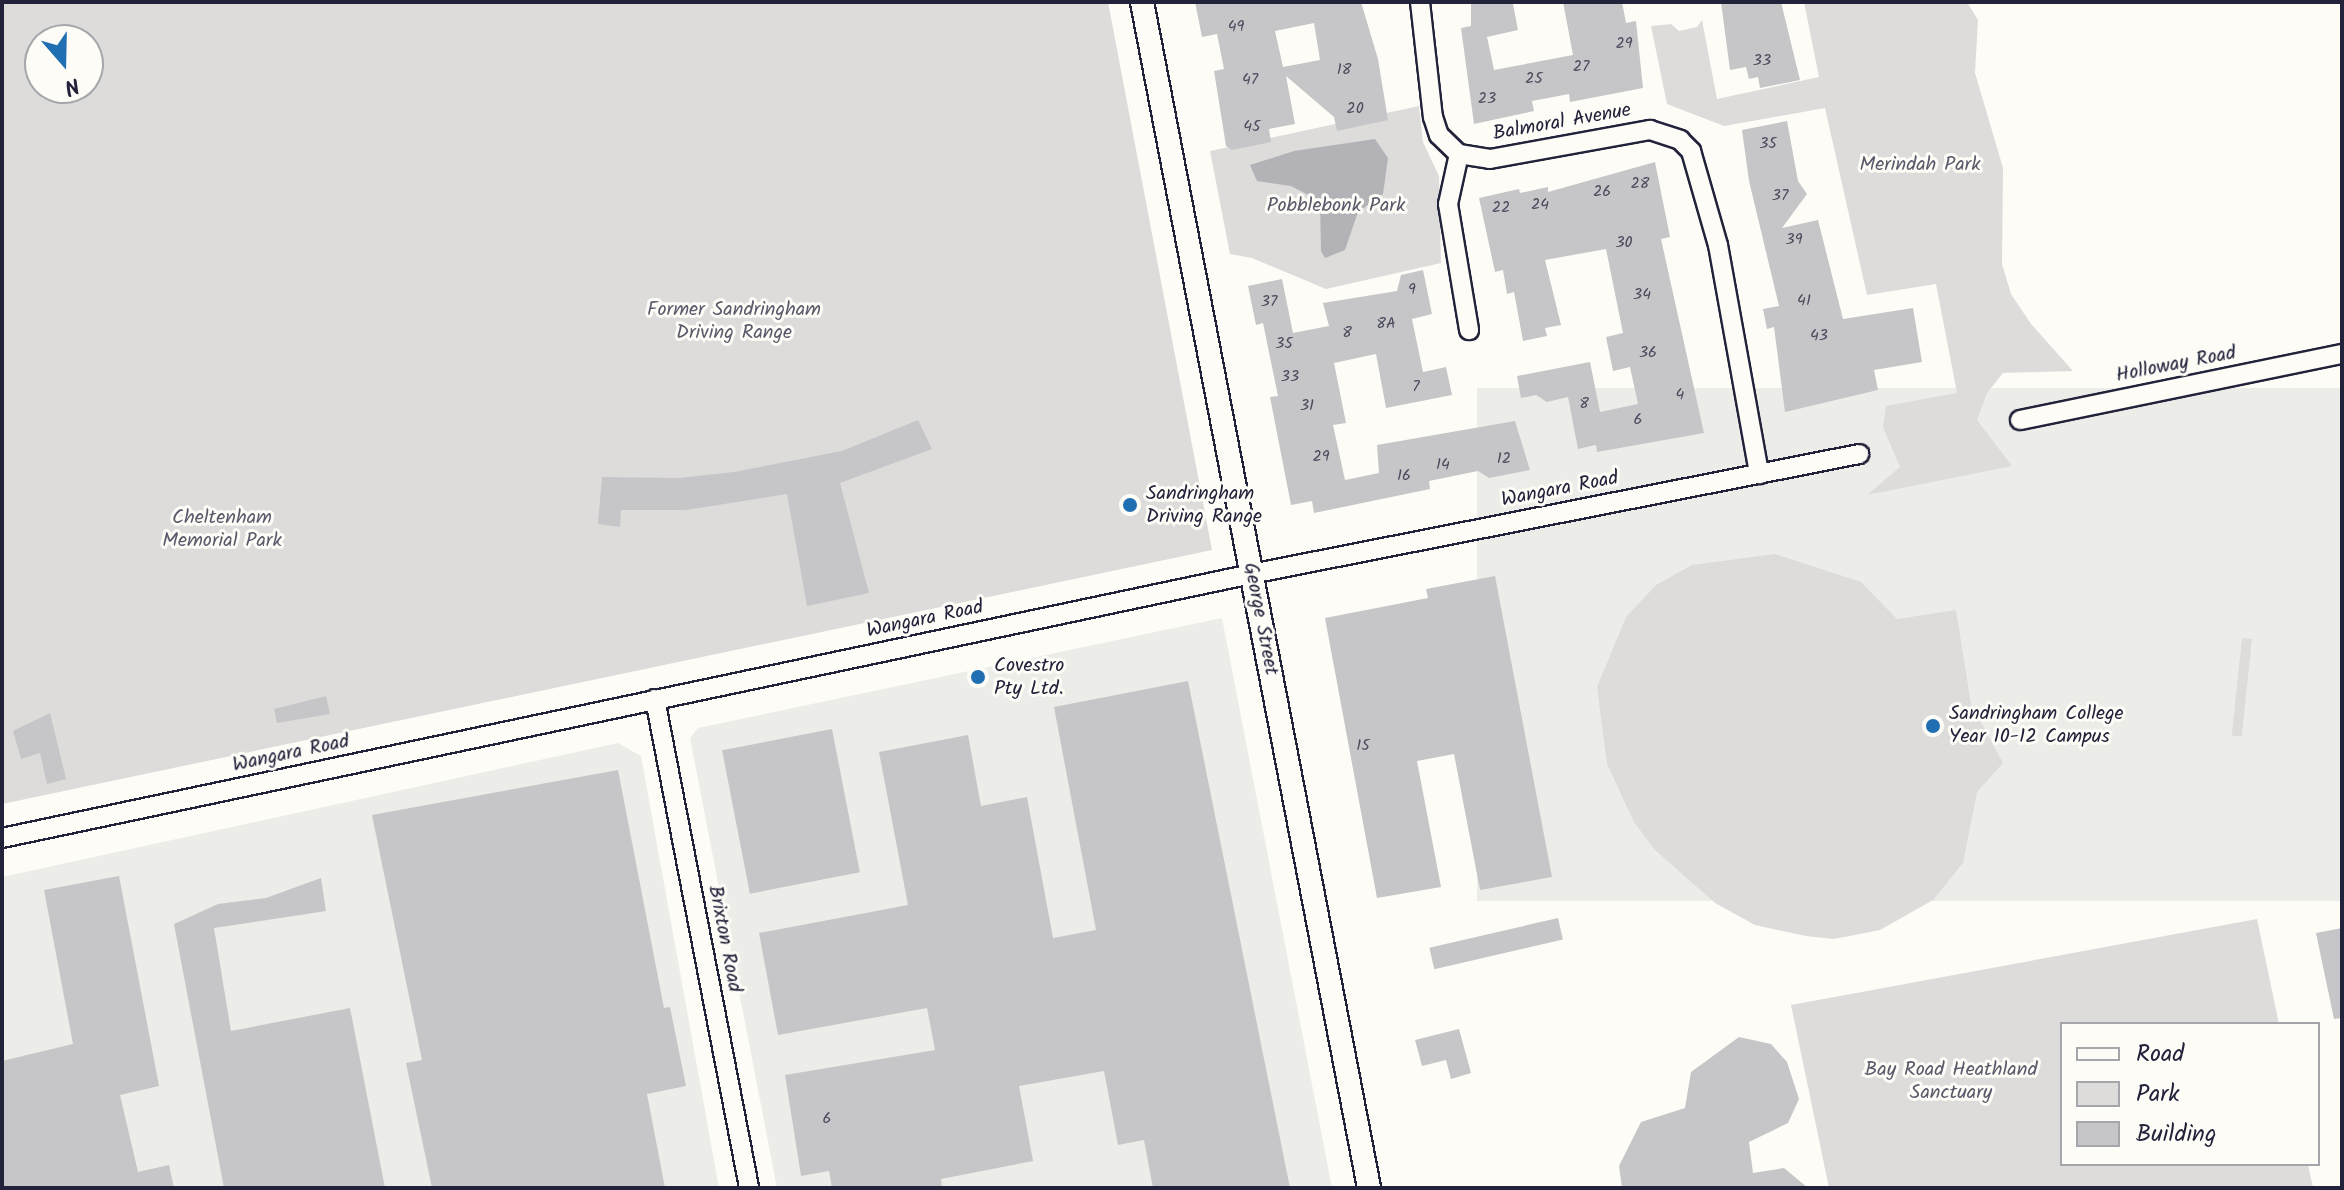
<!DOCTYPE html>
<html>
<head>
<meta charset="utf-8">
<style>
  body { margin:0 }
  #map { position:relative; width:2344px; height:1190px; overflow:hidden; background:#fdfcf7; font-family:Kalam,sans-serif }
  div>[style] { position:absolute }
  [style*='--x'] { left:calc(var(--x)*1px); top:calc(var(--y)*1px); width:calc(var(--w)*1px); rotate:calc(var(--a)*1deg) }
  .built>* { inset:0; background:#ecece9; transform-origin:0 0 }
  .green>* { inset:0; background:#dddcdb; transform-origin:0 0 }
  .water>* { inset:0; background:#b2b2b7 }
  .building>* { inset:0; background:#c6c6c8; transform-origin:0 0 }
  .roads { filter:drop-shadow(2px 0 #22223b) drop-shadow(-2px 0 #22223b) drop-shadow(0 2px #22223b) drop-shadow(0 -2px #22223b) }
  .minor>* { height:18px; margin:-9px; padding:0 9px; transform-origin:9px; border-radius:9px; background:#fdfcf7 }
  .tertiary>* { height:22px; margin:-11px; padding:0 11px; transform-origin:11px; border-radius:11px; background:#fdfcf7 }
  .dots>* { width:22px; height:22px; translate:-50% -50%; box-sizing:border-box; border:4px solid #fdfcf7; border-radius:50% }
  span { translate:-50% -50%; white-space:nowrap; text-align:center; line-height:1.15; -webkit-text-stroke:6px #fdfcf7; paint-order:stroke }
  .number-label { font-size:16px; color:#4b4b5e }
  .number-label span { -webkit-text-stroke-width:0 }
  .street-label { font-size:20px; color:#22223b }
  .park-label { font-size:20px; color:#5a5a6b }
  .poi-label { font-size:20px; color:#22223b }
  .left { translate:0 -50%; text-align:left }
  .frame { position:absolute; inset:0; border:4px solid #22223b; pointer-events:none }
  .legend { position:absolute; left:2060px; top:1022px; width:260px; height:144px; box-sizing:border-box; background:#fdfcf7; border:2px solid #a5a5ac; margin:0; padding:10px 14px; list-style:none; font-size:24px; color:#22223b }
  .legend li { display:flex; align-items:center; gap:16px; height:40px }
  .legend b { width:40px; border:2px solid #a5a5ac }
  .north { position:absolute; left:24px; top:24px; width:80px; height:80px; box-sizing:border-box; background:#fdfcf7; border:2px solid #a5a5ac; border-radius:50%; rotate:160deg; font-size:22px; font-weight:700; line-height:32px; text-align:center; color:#22223b }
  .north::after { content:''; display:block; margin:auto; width:28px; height:36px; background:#1f6fb2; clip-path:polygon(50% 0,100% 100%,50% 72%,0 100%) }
</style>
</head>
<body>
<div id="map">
  <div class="built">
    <div style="left:2342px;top:388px;width:513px;height:865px;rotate:90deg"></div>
    <div style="clip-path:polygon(1222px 618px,1332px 1188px,777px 1188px,690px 738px,698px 728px)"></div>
    <div style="clip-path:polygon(618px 743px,641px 756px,719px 1188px,2px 1188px,2px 877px)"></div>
  </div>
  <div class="green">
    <div style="clip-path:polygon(evenodd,2px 2px,1108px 2px,1212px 550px,2px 804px,2px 2px,40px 40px,88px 40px,88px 88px,40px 88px,40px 40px)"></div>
    <div style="clip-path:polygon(1804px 2px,1967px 2px,1978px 20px,1975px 73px,2003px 168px,2002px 264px,2011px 294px,2031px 324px,2073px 371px,2003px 373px,1987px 393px,1977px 420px,2012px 466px,1867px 495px,1900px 467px,1883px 427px,1886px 406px,1957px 393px,1936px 284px,1867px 295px,1825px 108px,1724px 126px,1667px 104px,1651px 26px,1671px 24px,1679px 31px,1697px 27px,1702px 20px,1717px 99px,1819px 77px)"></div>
    <div style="clip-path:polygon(1419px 106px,1423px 142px,1439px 176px,1441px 263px,1326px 289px,1252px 258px,1230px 254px,1210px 151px)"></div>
    <div style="clip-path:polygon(1775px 554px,1861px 582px,1897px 619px,1956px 610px,1971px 704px,2003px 763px,1977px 792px,1963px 863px,1933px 900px,1880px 930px,1834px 939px,1806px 936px,1755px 925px,1715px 903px,1655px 850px,1634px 822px,1607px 764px,1597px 687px,1626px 617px,1656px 585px,1692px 565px)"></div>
    <div style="left:2242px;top:638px;width:10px;height:98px;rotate:6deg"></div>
    <div style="clip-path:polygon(2257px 919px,2279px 1024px,2062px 1024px,2062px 1164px,2308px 1164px,2313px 1188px,1829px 1188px,1791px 1005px)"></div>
  </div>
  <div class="water">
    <div style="clip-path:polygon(1375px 139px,1388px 158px,1383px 194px,1358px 212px,1345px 250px,1325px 258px,1321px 251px,1320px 201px,1291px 186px,1257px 181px,1250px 165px,1294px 151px)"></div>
  </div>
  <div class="building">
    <div style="clip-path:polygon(evenodd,1195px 2px,1361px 2px,1378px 59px,1388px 120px,1337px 131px,1334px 117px,1286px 76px,1295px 124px,1269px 129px,1271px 142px,1232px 150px,1226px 146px,1214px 71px,1224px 69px,1217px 34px,1202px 37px,1195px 2px,1314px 23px,1320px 60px,1283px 67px,1275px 31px,1314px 23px)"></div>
    <div style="clip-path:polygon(1471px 2px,1513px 4px,1518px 30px,1487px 37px,1494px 70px,1573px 55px,1563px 2px,1622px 2px,1626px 23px,1636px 21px,1643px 88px,1570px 102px,1569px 94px,1532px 101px,1534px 111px,1474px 124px,1461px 28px,1471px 26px)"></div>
    <div style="clip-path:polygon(1721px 2px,1781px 2px,1800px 80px,1760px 88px,1758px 77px,1749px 79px,1746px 67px,1730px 70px)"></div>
    <div style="clip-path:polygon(1787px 121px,1798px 181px,1807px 194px,1782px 228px,1818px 220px,1843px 319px,1913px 308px,1922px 362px,1874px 370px,1878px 390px,1785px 412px,1774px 327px,1767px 329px,1763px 309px,1779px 306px,1749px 181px,1742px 130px)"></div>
    <div style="clip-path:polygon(1655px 162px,1670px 237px,1661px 239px,1704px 433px,1597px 452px,1596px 445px,1578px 449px,1568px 397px,1547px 402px,1536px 395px,1521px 398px,1517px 376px,1590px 362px,1600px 412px,1638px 404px,1630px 367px,1613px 371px,1606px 337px,1623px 333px,1606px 249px,1545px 260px,1561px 325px,1545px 328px,1547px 336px,1523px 341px,1514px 292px,1507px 294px,1503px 270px,1495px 272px,1479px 198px,1519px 189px,1520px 193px,1548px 187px,1548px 192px)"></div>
    <div style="clip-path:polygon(1423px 270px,1432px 314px,1412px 319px,1423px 372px,1446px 367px,1452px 395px,1386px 408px,1376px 354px,1334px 363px,1346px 423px,1333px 425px,1345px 480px,1379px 473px,1377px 445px,1515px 421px,1530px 470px,1489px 478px,1478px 471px,1429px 481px,1430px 489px,1314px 513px,1312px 501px,1291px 505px,1270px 397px,1278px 396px,1263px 323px,1256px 325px,1248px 286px,1282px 279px,1293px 333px,1329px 326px,1323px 303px,1397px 291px,1401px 275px)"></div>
    <div style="clip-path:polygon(918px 420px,932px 449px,840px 483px,869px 593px,807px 606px,787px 494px,686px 510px,621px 510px,620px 527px,598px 524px,602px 477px,678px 478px,734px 472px,842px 451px)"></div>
    <div style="clip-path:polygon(1495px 576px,1552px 877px,1480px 890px,1454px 754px,1417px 761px,1441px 887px,1377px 898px,1325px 618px,1428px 598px,1426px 589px)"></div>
    <div style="clip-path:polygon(1188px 681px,1290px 1188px,1153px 1188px,1144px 1140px,1118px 1145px,1104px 1071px,1019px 1086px,1033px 1161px,941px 1179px,942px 1188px,832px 1188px,829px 1171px,801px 1176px,785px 1075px,935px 1050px,927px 1008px,778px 1035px,759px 933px,908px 905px,879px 752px,968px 735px,981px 806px,1027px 797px,1053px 938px,1096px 930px,1054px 707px)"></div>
    <div style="clip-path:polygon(326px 696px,330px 714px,277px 723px,274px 709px)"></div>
    <div style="clip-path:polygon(50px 713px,66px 779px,47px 784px,40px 753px,21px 759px,13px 731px)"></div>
    <div style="left:832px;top:729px;width:146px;height:112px;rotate:79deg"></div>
    <div style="clip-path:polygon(618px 770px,664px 1008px,670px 1007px,686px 1086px,647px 1094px,665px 1188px,432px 1188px,406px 1063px,422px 1060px,372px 815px)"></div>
    <div style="clip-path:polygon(119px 876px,159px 1086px,120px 1095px,138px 1172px,169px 1165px,174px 1188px,2px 1188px,2px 1061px,73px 1044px,44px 890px)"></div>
    <div style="clip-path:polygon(321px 878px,326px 911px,214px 928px,231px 1031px,350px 1008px,385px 1188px,224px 1188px,174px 924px,218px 904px,266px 898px)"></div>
    <div style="left:1558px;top:918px;width:22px;height:132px;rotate:77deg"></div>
    <div style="clip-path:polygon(2342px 928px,2342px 1018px,2334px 1019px,2316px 933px)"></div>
    <div style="clip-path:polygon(1459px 1029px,1471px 1073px,1451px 1079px,1446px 1060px,1422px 1066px,1415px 1040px)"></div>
    <div style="clip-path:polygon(1739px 1037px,1771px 1044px,1787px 1062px,1799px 1099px,1788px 1123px,1749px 1142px,1753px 1173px,1784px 1168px,1808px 1188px,1622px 1188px,1619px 1166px,1641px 1122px,1685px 1108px,1691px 1072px)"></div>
  </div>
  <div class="roads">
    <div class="minor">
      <div style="--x:1420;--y:2;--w:116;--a:83.6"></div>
      <div style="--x:1433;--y:117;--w:19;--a:72"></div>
      <div style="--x:1439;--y:135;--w:28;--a:44"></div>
      <div style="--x:1459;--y:154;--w:31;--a:9"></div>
      <div style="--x:1490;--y:159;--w:163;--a:-10.3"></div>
      <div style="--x:1650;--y:130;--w:32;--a:18"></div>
      <div style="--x:1680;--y:140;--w:16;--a:45"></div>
      <div style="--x:1691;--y:151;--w:98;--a:74"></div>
      <div style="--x:1718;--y:245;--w:233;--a:79.8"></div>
      <div style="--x:1459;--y:154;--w:51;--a:102.4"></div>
      <div style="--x:1448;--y:204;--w:128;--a:80.5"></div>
      <div style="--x:2020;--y:420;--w:329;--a:-11.6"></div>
      <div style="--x:655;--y:699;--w:498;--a:79.1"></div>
      <div style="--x:2;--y:838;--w:1277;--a:-11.93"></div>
      <div style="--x:1251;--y:574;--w:620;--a:-11.16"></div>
    </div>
    <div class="tertiary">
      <div style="--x:1142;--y:2;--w:1208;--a:79.16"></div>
    </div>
  </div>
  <div class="dots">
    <div style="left:1130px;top:505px;background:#1f6fb2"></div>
    <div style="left:978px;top:677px;background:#1f6fb2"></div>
    <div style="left:1933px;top:726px;background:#1f6fb2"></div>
  </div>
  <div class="number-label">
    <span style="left:1236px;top:27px">49</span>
    <span style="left:1624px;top:44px">29</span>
    <span style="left:1762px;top:61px">33</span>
    <span style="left:1581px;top:67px">27</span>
    <span style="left:1344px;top:70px">18</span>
    <span style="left:1534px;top:79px">25</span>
    <span style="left:1250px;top:80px">47</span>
    <span style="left:1487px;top:99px">23</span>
    <span style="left:1355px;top:109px">20</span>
    <span style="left:1252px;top:127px">45</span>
    <span style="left:1768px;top:144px">35</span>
    <span style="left:1640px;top:184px">28</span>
    <span style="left:1602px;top:192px">26</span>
    <span style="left:1780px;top:196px">37</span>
    <span style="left:1540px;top:205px">24</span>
    <span style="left:1501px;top:208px">22</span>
    <span style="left:1794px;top:240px">39</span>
    <span style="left:1624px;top:243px">30</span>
    <span style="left:1412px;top:290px">9</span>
    <span style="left:1642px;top:295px">34</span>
    <span style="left:1804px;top:301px">41</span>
    <span style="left:1269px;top:302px">37</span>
    <span style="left:1386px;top:324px">8A</span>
    <span style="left:1347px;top:333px">8</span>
    <span style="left:1819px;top:336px">43</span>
    <span style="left:1284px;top:344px">35</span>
    <span style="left:1648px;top:353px">36</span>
    <span style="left:1290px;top:377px">33</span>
    <span style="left:1416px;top:387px">7</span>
    <span style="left:1680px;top:395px">4</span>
    <span style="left:1584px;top:404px">8</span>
    <span style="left:1307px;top:406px">31</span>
    <span style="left:1638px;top:420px">6</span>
    <span style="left:1321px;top:457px">29</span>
    <span style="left:1504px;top:459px">12</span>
    <span style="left:1443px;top:465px">14</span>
    <span style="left:1404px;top:476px">16</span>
    <span style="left:1363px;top:746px">15</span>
    <span style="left:827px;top:1119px">6</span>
  </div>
  <div class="street-label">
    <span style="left:1562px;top:123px;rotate:-10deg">Balmoral Avenue</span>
    <span style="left:2176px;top:365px;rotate:-11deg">Holloway Road</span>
    <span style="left:1560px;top:490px;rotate:-11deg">Wangara Road</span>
    <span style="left:1260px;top:619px;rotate:79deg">George Street</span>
    <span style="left:925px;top:620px;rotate:-12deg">Wangara Road</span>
    <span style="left:291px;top:754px;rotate:-12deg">Wangara Road</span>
    <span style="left:724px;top:939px;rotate:79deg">Brixton Road</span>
  </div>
  <div class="park-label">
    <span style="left:1920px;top:165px">Merindah Park</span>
    <span style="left:1336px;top:206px">Pobblebonk Park</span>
    <span style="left:734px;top:322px">Former Sandringham<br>Driving Range</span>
    <span style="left:222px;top:530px">Cheltenham<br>Memorial Park</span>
    <span style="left:1951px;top:1082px">Bay Road Heathland<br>Sanctuary</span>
  </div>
  <div class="poi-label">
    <span class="left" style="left:1146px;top:506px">Sandringham<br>Driving Range</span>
    <span class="left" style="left:994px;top:678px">Covestro<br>Pty Ltd.</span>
    <span class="left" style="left:1949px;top:726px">Sandringham College<br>Year 10-12 Campus</span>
  </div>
  <div class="frame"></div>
  <ul class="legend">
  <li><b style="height:10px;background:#fdfcf7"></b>Road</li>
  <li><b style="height:22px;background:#dddcdb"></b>Park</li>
  <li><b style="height:22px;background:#c6c6c8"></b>Building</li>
  </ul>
  <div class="north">N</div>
</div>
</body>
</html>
